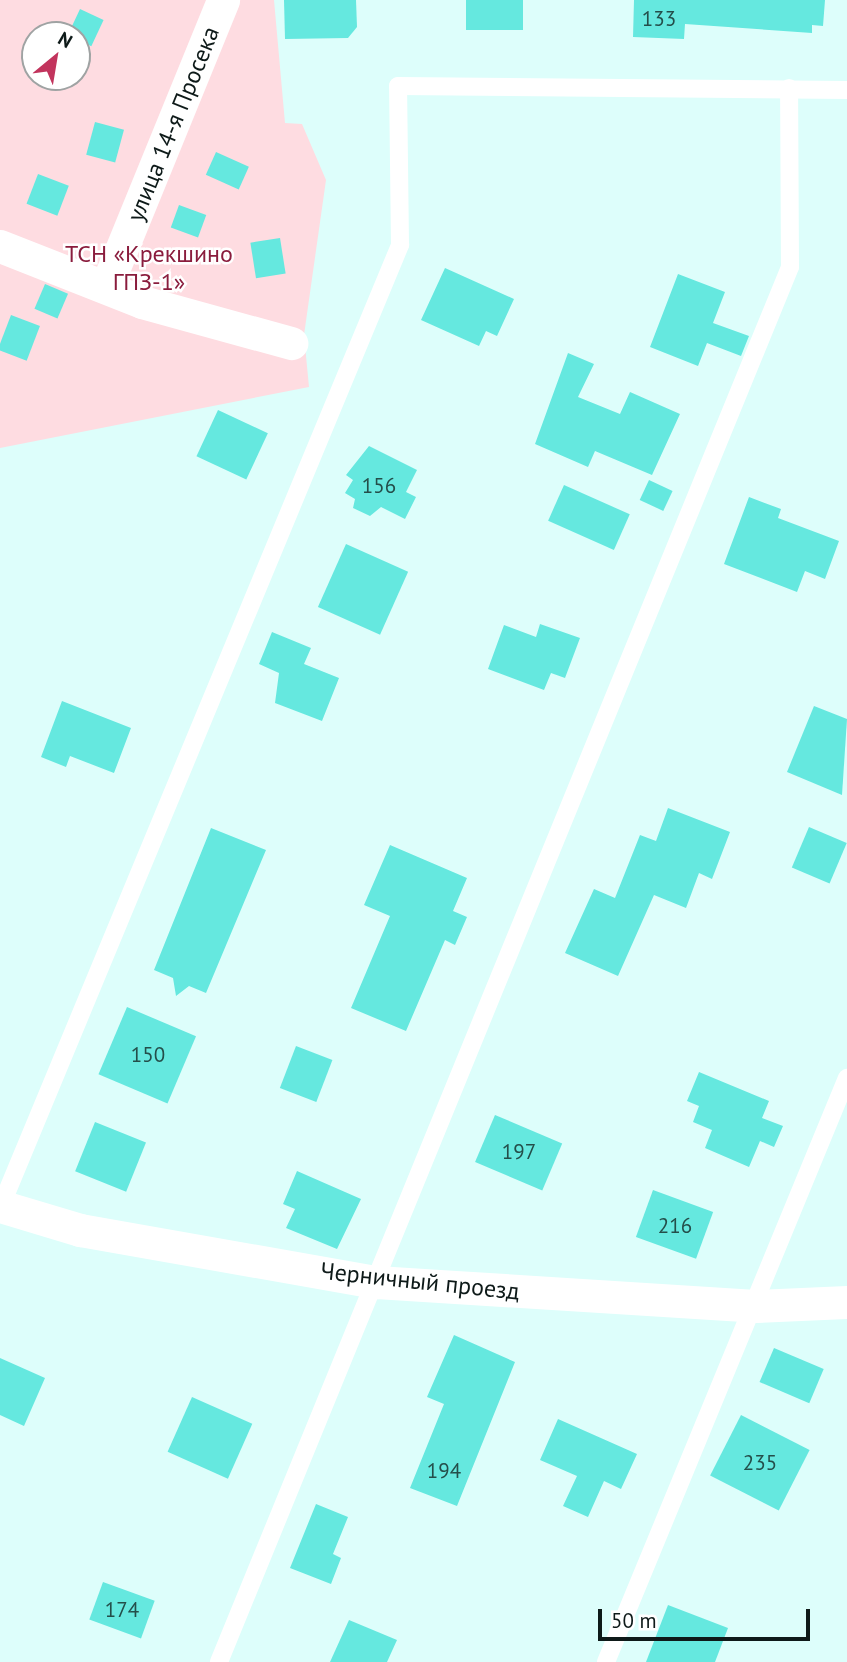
<!DOCTYPE html>
<html>
<head>
<meta charset="utf-8">
<style>
  body { margin:0 }
  #map { position:relative; width:847px; height:1662px; overflow:hidden; background:#ddfefb; font-family:"PT Sans",sans-serif }
  div>[style] { position:absolute }
  [style*='--x'] { left:calc(var(--x)*1px); top:calc(var(--y)*1px); width:calc(var(--w)*1px); rotate:calc(var(--a)*1deg) }
  .green>* { inset:0; background:#fedce1 }
  .building>* { inset:0; background:#65e8df; transform-origin:0 0 }
  .lane>* { height:18px; margin:-9px; padding:0 9px; transform-origin:9px; border-radius:9px; background:#fff }
  .street>* { height:33px; margin:-16.5px; padding:0 16.5px; transform-origin:16.5px; border-radius:16.5px; background:#fff }
  span { translate:-50% -50%; white-space:nowrap; text-align:center; line-height:1.15; -webkit-text-stroke:5px #fff; paint-order:stroke }
  .number-label { font-size:21px; color:#244e4a }
  .number-label span { -webkit-text-stroke-width:0 }
  .street-label { font-size:24px; color:#0e1a19 }
  .park-label { font-size:24px; color:#8a1c3d }
  .north { position:absolute; left:21px; top:21px; width:70px; height:70px; box-sizing:border-box; background:#fff; border:2px solid #9fa3a3; border-radius:50%; rotate:30deg; font-size:19px; font-weight:700; line-height:28px; text-align:center; color:#0e1a19 }
  .north::after { content:''; display:block; margin:auto; width:24px; height:32px; background:#c2345d; clip-path:polygon(50% 0,100% 100%,50% 72%,0 100%) }
  .scale { position:absolute; left:598px; top:1609px; width:212px; height:32px; box-sizing:border-box; border:4px solid #0e1a19; border-top:0; padding-left:9px; font-size:21px; line-height:24px; white-space:nowrap; color:#0e1a19; -webkit-text-stroke:5px #fff; paint-order:stroke }
</style>
</head>
<body>
<div id="map">
  <div class="green">
    <div style="clip-path:polygon(evenodd,0 0,274px 0,285px 123px,302px 124px,326px 180px,304px 335px,309px 387px,0 448px,0 0,35px 35px,77px 35px,77px 77px,35px 77px,35px 35px)"></div>
  </div>
  <div class="building">
    <div style="clip-path:polygon(284px 0,356px 0,357px 27px,348px 38px,285px 39px)"></div>
    <div style="left:466px;top:0;width:57px;height:30px"></div>
    <div style="clip-path:polygon(634px 0,825px 0,823px 26px,812px 25px,812px 33px,685px 24px,684px 39px,633px 37px)"></div>
    <div style="left:80px;top:9px;width:26px;height:29px;rotate:25deg"></div>
    <div style="left:95px;top:122px;width:30px;height:34px;rotate:15deg"></div>
    <div style="left:216px;top:152px;width:36px;height:25px;rotate:24deg"></div>
    <div style="left:38px;top:174px;width:33px;height:32px;rotate:21deg"></div>
    <div style="left:179px;top:205px;width:29px;height:24px;rotate:20deg"></div>
    <div style="left:280px;top:238px;width:36px;height:30px;rotate:81deg"></div>
    <div style="clip-path:polygon(445px 268px,514px 299px,497px 336px,486px 331px,479px 346px,421px 320px)"></div>
    <div style="clip-path:polygon(678px 274px,725px 292px,713px 323px,749px 336px,741px 356px,707px 343px,698px 366px,650px 347px)"></div>
    <div style="left:45px;top:284px;width:25px;height:27px;rotate:23deg"></div>
    <div style="left:11px;top:315px;width:31px;height:37px;rotate:21deg"></div>
    <div style="clip-path:polygon(568px 353px,594px 364px,578px 397px,620px 414px,630px 392px,680px 414px,652px 475px,595px 451px,588px 467px,535px 444px)"></div>
    <div style="left:218px;top:410px;width:55px;height:51px;rotate:25deg"></div>
    <div style="clip-path:polygon(369px 446px,417px 470px,406px 492px,416px 497px,405px 519px,381px 507px,370px 516px,353px 508px,355px 499px,345px 493px,353px 480px,346px 475px)"></div>
    <div style="left:649px;top:480px;width:26px;height:22px;rotate:25deg"></div>
    <div style="left:564px;top:485px;width:72px;height:39px;rotate:24deg"></div>
    <div style="clip-path:polygon(749px 497px,781px 509px,778px 518px,839px 541px,825px 579px,805px 571px,797px 592px,724px 564px)"></div>
    <div style="left:346px;top:544px;width:68px;height:69px;rotate:24deg"></div>
    <div style="clip-path:polygon(540px 624px,580px 638px,565px 678px,551px 673px,544px 690px,488px 669px,504px 625px,536px 637px)"></div>
    <div style="clip-path:polygon(272px 632px,311px 648px,304px 664px,339px 678px,322px 721px,275px 703px,279px 673px,259px 664px)"></div>
    <div style="clip-path:polygon(62px 701px,131px 728px,114px 773px,70px 756px,66px 767px,41px 757px)"></div>
    <div style="clip-path:polygon(814px 706px,847px 719px,842px 795px,787px 772px)"></div>
    <div style="clip-path:polygon(668px 808px,730px 832px,712px 879px,699px 873px,686px 908px,654px 895px,618px 976px,565px 953px,594px 889px,615px 898px,640px 835px,656px 841px)"></div>
    <div style="left:809px;top:827px;width:41px;height:44px;rotate:23deg"></div>
    <div style="clip-path:polygon(211px 828px,266px 850px,206px 993px,189px 986px,176px 996px,173px 978px,154px 970px)"></div>
    <div style="clip-path:polygon(390px 845px,467px 878px,453px 911px,467px 917px,455px 945px,445px 940px,406px 1031px,351px 1008px,390px 916px,364px 905px)"></div>
    <div style="left:127px;top:1007px;width:75px;height:73px;rotate:23deg"></div>
    <div style="left:296px;top:1046px;width:39px;height:45px;rotate:21deg"></div>
    <div style="clip-path:polygon(699px 1072px,769px 1101px,762px 1118px,783px 1126px,774px 1147px,760px 1141px,749px 1167px,705px 1148px,712px 1130px,693px 1122px,699px 1106px,687px 1101px)"></div>
    <div style="left:495px;top:1115px;width:73px;height:51px;rotate:23deg"></div>
    <div style="left:95px;top:1122px;width:55px;height:53px;rotate:22deg"></div>
    <div style="clip-path:polygon(297px 1171px,361px 1199px,337px 1249px,286px 1228px,295px 1209px,283px 1204px)"></div>
    <div style="left:653px;top:1190px;width:64px;height:50px;rotate:20deg"></div>
    <div style="clip-path:polygon(454px 1335px,515px 1362px,457px 1506px,410px 1488px,444px 1404px,427px 1397px)"></div>
    <div style="left:774px;top:1348px;width:54px;height:37px;rotate:23deg"></div>
    <div style="clip-path:polygon(0 1358px,45px 1378px,24px 1426px,0 1415px)"></div>
    <div style="left:192px;top:1397px;width:66px;height:60px;rotate:24deg"></div>
    <div style="left:741px;top:1415px;width:77px;height:68px;rotate:27deg"></div>
    <div style="clip-path:polygon(558px 1419px,637px 1454px,621px 1489px,604px 1481px,588px 1517px,563px 1506px,577px 1476px,540px 1460px)"></div>
    <div style="clip-path:polygon(316px 1504px,348px 1517px,333px 1554px,341px 1558px,331px 1584px,290px 1568px)"></div>
    <div style="left:103px;top:1582px;width:55px;height:40px;rotate:20deg"></div>
    <div style="clip-path:polygon(668px 1605px,728px 1628px,715px 1662px,646px 1662px)"></div>
    <div style="clip-path:polygon(349px 1620px,397px 1640px,387px 1662px,330px 1662px)"></div>
  </div>
  <div class="lane">
    <div style="--x:1;--y:1206;--w:1041;--a:-67.45"></div>
    <div style="--x:400;--y:245;--w:159;--a:-90.7"></div>
    <div style="--x:398;--y:86;--w:449;--a:0.5"></div>
    <div style="--x:219;--y:1662;--w:1507;--a:-67.74"></div>
    <div style="--x:790;--y:267;--w:179;--a:-90.3"></div>
    <div style="--x:606;--y:1662;--w:632;--a:-67.58"></div>
  </div>
  <div class="street">
    <div style="--x:0;--y:246;--w:153;--a:21.5"></div>
    <div style="--x:142;--y:302;--w:155;--a:15.4"></div>
    <div style="--x:106;--y:287;--w:310;--a:-67.8"></div>
    <div style="--x:0;--y:1206;--w:84;--a:16.7"></div>
    <div style="--x:80;--y:1230;--w:301;--a:10"></div>
    <div style="--x:376;--y:1282;--w:380;--a:3.6"></div>
    <div style="--x:755;--y:1306;--w:92;--a:-2.5"></div>
  </div>
  <div class="number-label">
    <span style="left:659px;top:19px">133</span>
    <span style="left:379px;top:486px">156</span>
    <span style="left:148px;top:1055px">150</span>
    <span style="left:519px;top:1152px">197</span>
    <span style="left:675px;top:1226px">216</span>
    <span style="left:760px;top:1463px">235</span>
    <span style="left:444px;top:1471px">194</span>
    <span style="left:122px;top:1610px">174</span>
  </div>
  <div class="street-label">
    <span style="left:173px;top:124px;rotate:-68deg">улица 14-я Просека</span>
    <span style="left:420px;top:1281px;rotate:6deg">Черничный проезд</span>
  </div>
  <div class="park-label">
    <span style="left:149px;top:268px">ТСН «Крекшино<br>ГПЗ-1»</span>
  </div>
  <div class="north">N</div>
  <div class="scale">50 m</div>
</div>
</body>
</html>
